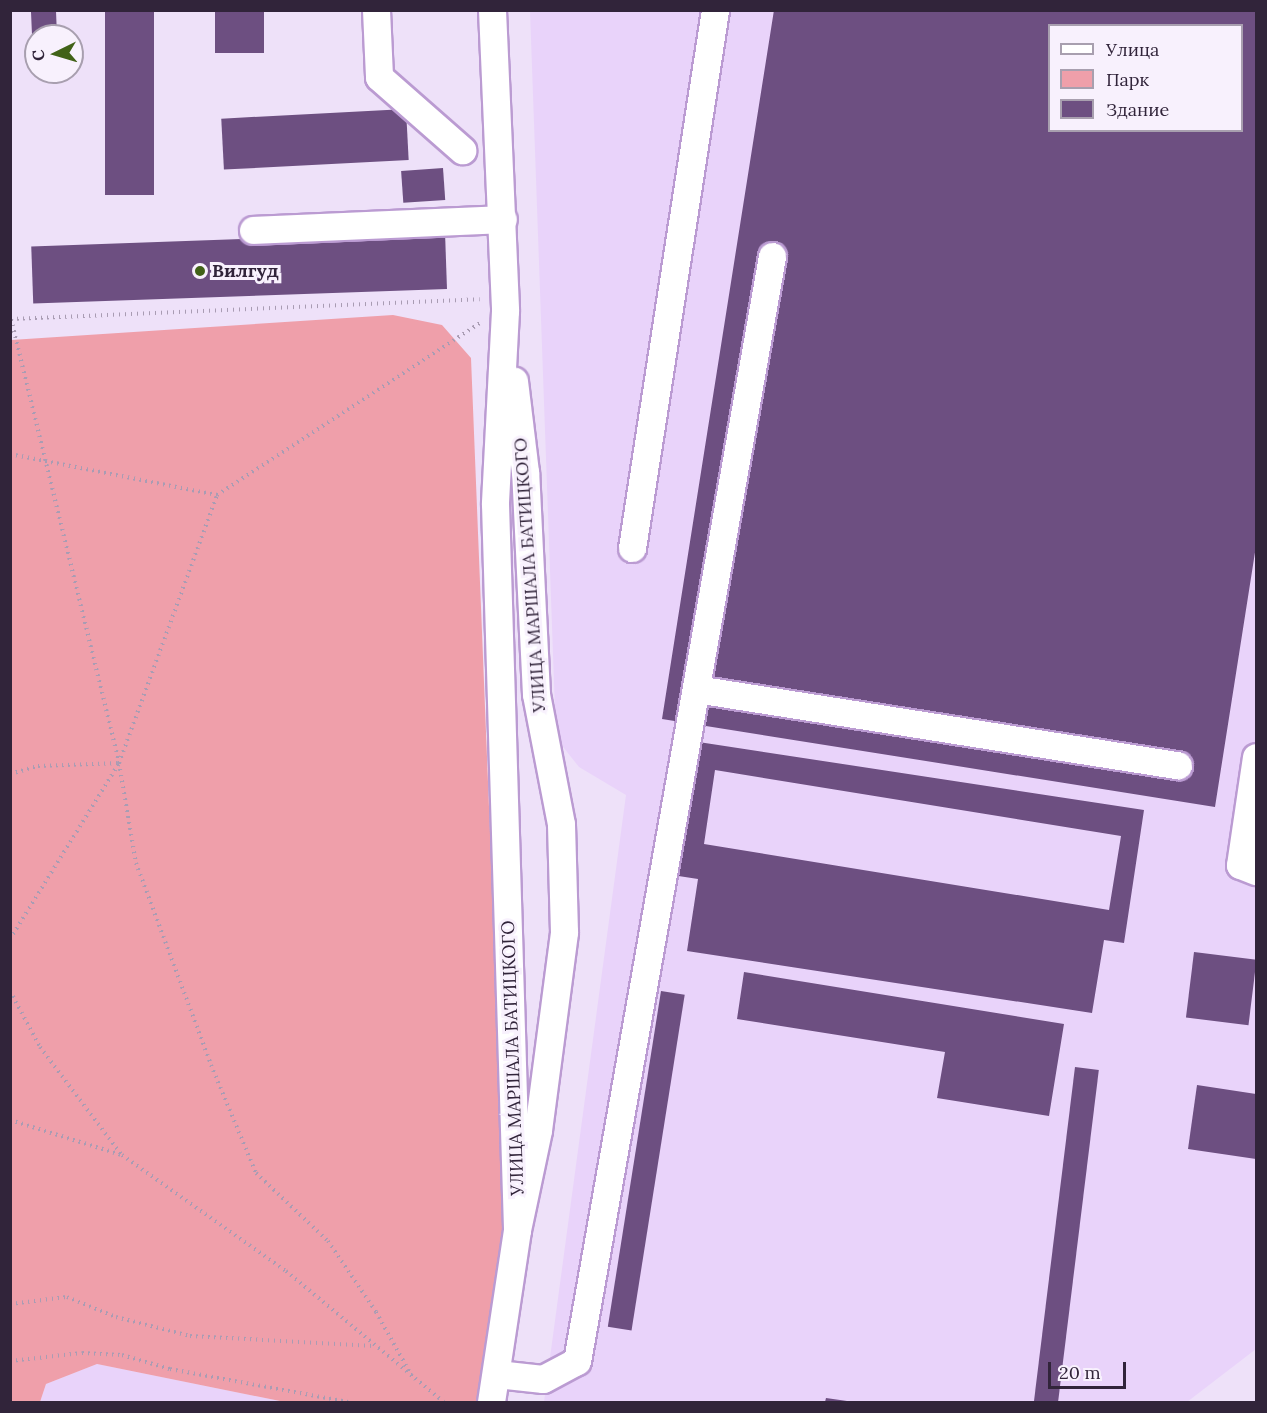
<!DOCTYPE html>
<html>
<head>
<meta charset="utf-8">
<style>
  body { margin:0 }
  #map { position:relative; width:1267px; height:1413px; overflow:hidden; background:#eee1f9; font-family:Lora,serif }
  div>[style] { position:absolute }
  [style*='--x'] { left:calc(var(--x)*1px); top:calc(var(--y)*1px); width:calc(var(--w)*1px); rotate:calc(var(--a)*1deg) }
  .built>* { inset:0; background:#e9d3fa }
  .green>* { inset:0; background:#ef9faa }
  .building>* { inset:0; background:#6d4f81; transform-origin:0 0 }
  .path>* { height:4px; margin-top:-2px; transform-origin:0; background:repeating-linear-gradient(90deg,#a99cb3 0 1.5px,transparent 0 6px) }
  .roads { filter:drop-shadow(2px 0 #bb9bd2) drop-shadow(-2px 0 #bb9bd2) drop-shadow(0 2px #bb9bd2) drop-shadow(0 -2px #bb9bd2) }
  .minor>* { height:27px; margin:-13.5px; padding:0 13.5px; transform-origin:13.5px; border-radius:13.5px; background:#fff }
  .dots>* { width:16px; height:16px; translate:-50% -50%; box-sizing:border-box; border:3px solid #f8f1fd; border-radius:50% }
  span { translate:-50% -50%; white-space:nowrap; text-align:center; line-height:1.15; -webkit-text-stroke:6px #f8f1fd; paint-order:stroke }
  .poi-label { font-size:18px; color:#31243a; font-weight:700 }
  .left { translate:0 -50%; text-align:left }
  .street-label { font-size:18px; color:#31243a }
  .frame { position:absolute; inset:0; border:12px solid #31243a; pointer-events:none }
  .legend { position:absolute; left:1048px; top:24px; width:195px; height:108px; box-sizing:border-box; background:#f8f1fd; border:2px solid #a89faf; margin:0; padding:8px 10px; list-style:none; font-size:18px; color:#31243a }
  .legend li { display:flex; align-items:center; gap:12px; height:30px }
  .legend b { width:30px; border:2px solid #a89faf }
  .north { position:absolute; left:24px; top:24px; width:60px; height:60px; box-sizing:border-box; background:#f8f1fd; border:2px solid #a89faf; border-radius:50%; rotate:265deg; font-size:16px; font-weight:700; line-height:24px; text-align:center; color:#31243a }
  .north::after { content:''; display:block; margin:auto; width:21px; height:27px; background:#416218; clip-path:polygon(50% 0,100% 100%,50% 72%,0 100%) }
  .scale { position:absolute; left:1048px; top:1362px; width:78px; height:27px; box-sizing:border-box; border:3px solid #31243a; border-top:0; padding-left:8px; font-size:18px; line-height:21px; white-space:nowrap; color:#31243a; -webkit-text-stroke:4px #f8f1fd; paint-order:stroke }
</style>
</head>
<body>
<div id="map">
  <div class="built">
    <div style="clip-path:polygon(evenodd,530px 11px,1256px 11px,1256px 1349px,1187px 1402px,544px 1402px,626px 795px,579px 767px,556px 738px,530px 11px,1050px 26px,1242px 26px,1242px 130px,1050px 130px,1050px 26px)"></div>
    <div style="clip-path:polygon(97px 1364px,285px 1402px,40px 1402px,46px 1384px)"></div>
  </div>
  <div class="green">
    <div style="clip-path:polygon(393px 315px,442px 325px,471px 358px,505px 1206px,484px 1402px,285px 1402px,97px 1364px,46px 1384px,40px 1402px,11px 1402px,11px 340px)"></div>
  </div>
  <div class="building">
    <div style="left:105px;top:10px;width:49px;height:185px"></div>
    <div style="left:215px;top:10px;width:49px;height:43px"></div>
    <div style="clip-path:polygon(evenodd,774px 10px,1256px 10px,1256px 546px,1215px 807px,662px 719px,774px 10px,1050px 26px,1242px 26px,1242px 130px,1050px 130px,1050px 26px)"></div>
    <div style="clip-path:polygon(56px 11px,57px 36px,36px 36px,33px 58px,31px 12px)"></div>
    <div style="left:406px;top:109px;width:51px;height:185px;rotate:87deg"></div>
    <div style="left:443px;top:168px;width:32px;height:42px;rotate:86deg"></div>
    <div style="left:445px;top:232px;width:57px;height:414px;rotate:88deg"></div>
    <div style="clip-path:polygon(evenodd,692px 741px,1144px 810px,1124px 943px,1104px 940px,1092px 1013px,687px 951px,698px 879px,672px 875px,692px 741px,715px 770px,1121px 836px,1109px 910px,704px 844px,715px 770px)"></div>
    <div style="left:1194px;top:952px;width:63px;height:66px;rotate:7deg"></div>
    <div style="clip-path:polygon(744px 972px,1064px 1024px,1049px 1116px,937px 1098px,945px 1052px,737px 1019px)"></div>
    <div style="left:661px;top:991px;width:24px;height:340px;rotate:9deg"></div>
    <div style="left:1075px;top:1067px;width:24px;height:339px;rotate:7deg"></div>
    <div style="clip-path:polygon(1197px 1085px,1256px 1094px,1256px 1159px,1188px 1149px)"></div>
    <div style="clip-path:polygon(826px 1398px,847px 1401px,847px 1402px,825px 1402px)"></div>
  </div>
  <div class="path">
    <div style="--x:11;--y:319;--w:457;--a:76.3"></div>
    <div style="--x:119;--y:763;--w:101;--a:80.4"></div>
    <div style="--x:136;--y:863;--w:215;--a:69.6"></div>
    <div style="--x:211;--y:1065;--w:117;--a:67.4"></div>
    <div style="--x:256;--y:1173;--w:99;--a:43.4"></div>
    <div style="--x:328;--y:1241;--w:86;--a:55.9"></div>
    <div style="--x:376;--y:1312;--w:78;--a:60.8"></div>
    <div style="--x:11;--y:319;--w:469;--a:-2.4"></div>
    <div style="--x:10;--y:454;--w:211;--a:11.2"></div>
    <div style="--x:10;--y:774;--w:29;--a:-16"></div>
    <div style="--x:38;--y:766;--w:81;--a:-2.1"></div>
    <div style="--x:10;--y:939;--w:207;--a:-58.2"></div>
    <div style="--x:119;--y:763;--w:285;--a:-69.9"></div>
    <div style="--x:217;--y:495;--w:314;--a:-33.2"></div>
    <div style="--x:10;--y:991;--w:64;--a:61.8"></div>
    <div style="--x:40;--y:1047;--w:134;--a:52.9"></div>
    <div style="--x:10;--y:1120;--w:117;--a:17.4"></div>
    <div style="--x:122;--y:1155;--w:201;--a:35.3"></div>
    <div style="--x:286;--y:1271;--w:205;--a:39.7"></div>
    <div style="--x:10;--y:1304;--w:57;--a:-7"></div>
    <div style="--x:67;--y:1297;--w:53;--a:22.2"></div>
    <div style="--x:116;--y:1317;--w:76;--a:14.4"></div>
    <div style="--x:190;--y:1336;--w:184;--a:3.1"></div>
    <div style="--x:10;--y:1361;--w:72;--a:-6.3"></div>
    <div style="--x:82;--y:1353;--w:40;--a:2.9"></div>
    <div style="--x:122;--y:1355;--w:50;--a:16.3"></div>
    <div style="--x:170;--y:1369;--w:181;--a:10.5"></div>
  </div>
  <div class="roads">
    <div class="minor">
      <div style="--x:376;--y:10;--w:67;--a:87.4"></div>
      <div style="--x:379;--y:77;--w:111;--a:41.3"></div>
      <div style="--x:492;--y:10;--w:301;--a:87.5"></div>
      <div style="--x:505;--y:311;--w:193;--a:93"></div>
      <div style="--x:495;--y:504;--w:726;--a:88.26"></div>
      <div style="--x:253;--y:230;--w:250;--a:-2.5"></div>
      <div style="--x:632;--y:548;--w:544;--a:-81.23"></div>
      <div style="--x:696;--y:689;--w:488;--a:9"></div>
      <div style="--x:1256;--y:757;--w:109;--a:98.4"></div>
      <div style="--x:1240;--y:865;--w:17;--a:21"></div>
      <div style="--x:497;--y:1374;--w:46;--a:6.2"></div>
      <div style="--x:543;--y:1379;--w:38;--a:-28"></div>
      <div style="--x:577;--y:1361;--w:1122;--a:-79.99"></div>
      <div style="--x:491;--y:1402;--w:174;--a:-81.4"></div>
      <div style="--x:517;--y:1230;--w:102;--a:-78.1"></div>
      <div style="--x:538;--y:1130;--w:200;--a:-82.5"></div>
      <div style="--x:564;--y:932;--w:108;--a:-91.6"></div>
      <div style="--x:561;--y:824;--w:132;--a:-100.9"></div>
      <div style="--x:536;--y:694;--w:222;--a:-92.8"></div>
      <div style="--x:525;--y:472;--w:92;--a:-96.9"></div>
    </div>
  </div>
  <div class="dots">
    <div style="left:200px;top:271px;background:#416218"></div>
  </div>
  <div class="poi-label">
    <span class="left" style="left:212px;top:271px">Вилгуд</span>
  </div>
  <div class="street-label">
    <span style="left:530px;top:575px;rotate:-94deg">УЛИЦА МАРШАЛА БАТИЦКОГО</span>
    <span style="left:513px;top:1058px;rotate:-92deg">УЛИЦА МАРШАЛА БАТИЦКОГО</span>
  </div>
  <div class="frame"></div>
  <ul class="legend">
  <li><b style="height:8px;background:#fff"></b>Улица</li>
  <li><b style="height:16px;background:#ef9faa"></b>Парк</li>
  <li><b style="height:16px;background:#6d4f81"></b>Здание</li>
  </ul>
  <div class="north">С</div>
  <div class="scale">20 m</div>
</div>
</body>
</html>
